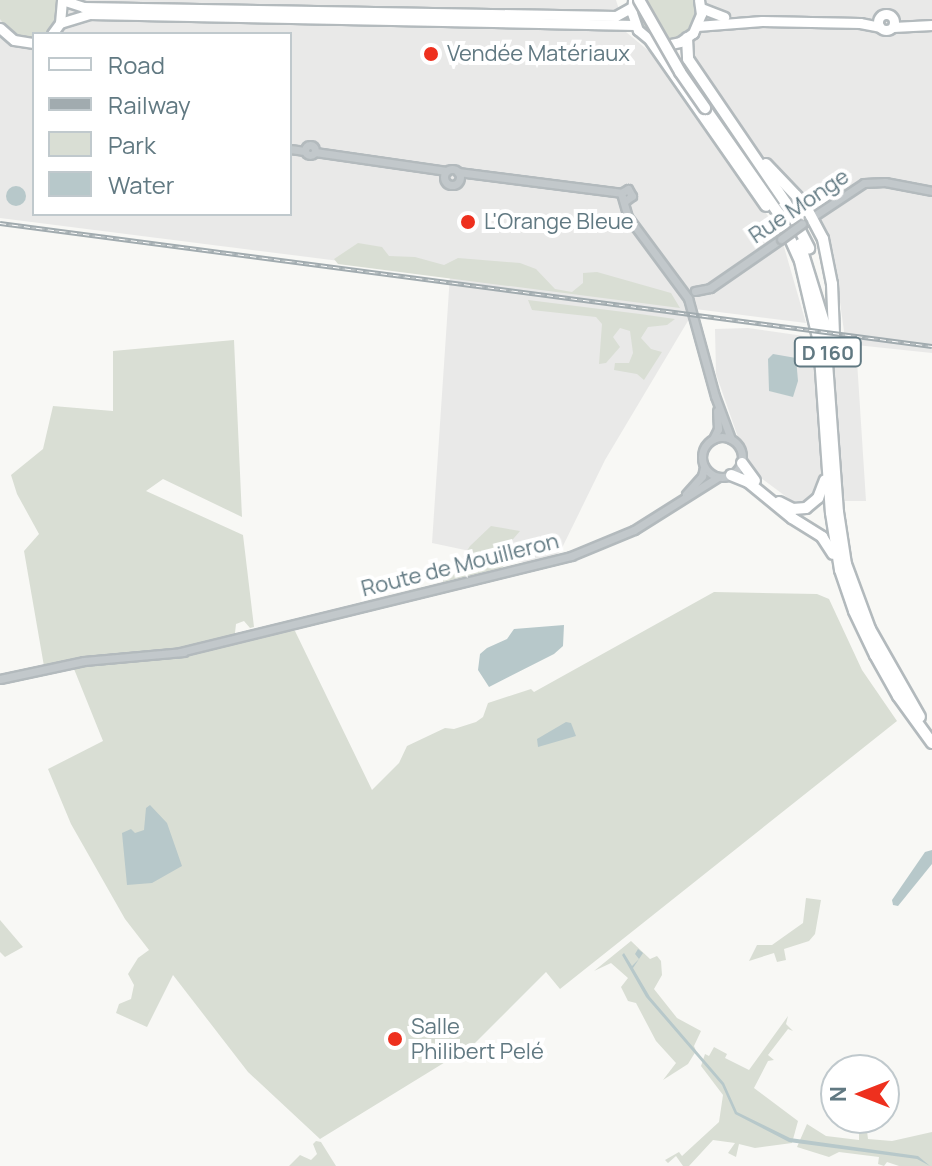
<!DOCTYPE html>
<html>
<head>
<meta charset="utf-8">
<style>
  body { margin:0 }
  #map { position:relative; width:932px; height:1166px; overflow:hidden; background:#f8f8f5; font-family:Manrope,sans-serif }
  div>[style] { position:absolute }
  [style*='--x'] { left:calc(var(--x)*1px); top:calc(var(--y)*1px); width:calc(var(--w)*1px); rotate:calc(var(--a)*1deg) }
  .built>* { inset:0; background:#e9e9e8 }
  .green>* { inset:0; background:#d9ded4 }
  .water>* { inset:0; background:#b7c8ca }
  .round { border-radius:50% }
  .roads { filter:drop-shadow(2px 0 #b3babd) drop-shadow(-2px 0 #b3babd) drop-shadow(0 2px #b3babd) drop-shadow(0 -2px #b3babd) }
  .minor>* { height:7px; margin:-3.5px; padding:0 3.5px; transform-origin:3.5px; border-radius:3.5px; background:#c2c8cb }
  .minor>.ring { margin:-3.5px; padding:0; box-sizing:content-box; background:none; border:7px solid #c2c8cb; border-radius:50% }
  .major>* { height:9px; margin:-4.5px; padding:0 4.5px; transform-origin:4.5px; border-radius:4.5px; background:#fff }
  .major>.ring { margin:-4.5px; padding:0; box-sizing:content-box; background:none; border:9px solid #fff; border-radius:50% }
  .highway>* { height:10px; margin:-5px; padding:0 5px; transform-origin:5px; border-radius:5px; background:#fff }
  .rail>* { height:5px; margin-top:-2.5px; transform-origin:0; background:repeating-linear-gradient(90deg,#fff 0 6px,#a1abaf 0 12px); box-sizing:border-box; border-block:2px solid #a1abaf }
  .bridges { filter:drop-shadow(2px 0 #b3b9bc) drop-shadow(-2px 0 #b3b9bc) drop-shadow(0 2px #b3b9bc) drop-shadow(0 -2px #b3b9bc) }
  .minor-bridge>* { height:7px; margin:-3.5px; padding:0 3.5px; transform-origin:3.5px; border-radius:3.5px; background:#c2c8cb }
  .highway-bridge>* { height:10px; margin:-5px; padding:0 5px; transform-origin:5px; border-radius:5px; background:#fff }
  .dots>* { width:22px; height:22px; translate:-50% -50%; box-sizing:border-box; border:4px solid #fff; border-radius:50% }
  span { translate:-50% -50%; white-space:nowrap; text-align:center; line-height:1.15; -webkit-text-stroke:8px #fff; paint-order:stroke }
  .shield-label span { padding:2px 6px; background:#fff; border:2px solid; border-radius:6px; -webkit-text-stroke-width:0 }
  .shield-label { font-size:20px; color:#617982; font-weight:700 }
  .poi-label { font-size:22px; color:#617982 }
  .left { translate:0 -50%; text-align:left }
  .street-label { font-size:22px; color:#617982 }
  .legend { position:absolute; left:32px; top:32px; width:260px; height:184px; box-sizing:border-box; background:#fff; border:2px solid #c0c9cd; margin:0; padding:10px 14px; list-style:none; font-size:24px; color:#617982 }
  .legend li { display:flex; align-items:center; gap:16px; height:40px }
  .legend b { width:40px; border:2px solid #c0c9cd }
  .north { position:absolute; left:820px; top:1054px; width:80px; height:80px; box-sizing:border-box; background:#fff; border:2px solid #c0c9cd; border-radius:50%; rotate:270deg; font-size:22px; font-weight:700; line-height:32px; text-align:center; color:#617982 }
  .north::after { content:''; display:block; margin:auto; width:28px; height:36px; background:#ee301e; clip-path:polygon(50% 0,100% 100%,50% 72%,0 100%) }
</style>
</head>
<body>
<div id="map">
  <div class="built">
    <div style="clip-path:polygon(evenodd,0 0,616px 0,626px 32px,656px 57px,780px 233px,806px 323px,695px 309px,605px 460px,561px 550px,545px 567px,432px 543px,450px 275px,0 218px,0 0,34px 34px,290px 34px,290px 214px,34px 214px,34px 34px)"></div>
    <div style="clip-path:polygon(704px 0,932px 0,932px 353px,856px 345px,866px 501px,792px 501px,749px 469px,716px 374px,715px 329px,748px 328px,811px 337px,846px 346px,833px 251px,821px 222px,811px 206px,756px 148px,693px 60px,689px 51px,701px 31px)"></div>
  </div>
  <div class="green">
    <div style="clip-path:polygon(0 0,58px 0,58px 17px,47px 33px,34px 34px,34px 39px,20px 38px,11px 34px,0 19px)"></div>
    <div style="clip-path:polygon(639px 0,694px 0,695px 18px,685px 33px,669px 40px,659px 39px,650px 35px,639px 20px)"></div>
    <div style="clip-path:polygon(358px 243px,382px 247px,389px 256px,415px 257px,444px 265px,458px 258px,520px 263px,536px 269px,555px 289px,572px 292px,583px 283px,583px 273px,597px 272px,671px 293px,680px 308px,338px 264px,334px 259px)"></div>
    <div style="clip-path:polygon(528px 300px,640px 314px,675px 319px,667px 325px,648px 327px,641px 338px,651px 349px,662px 352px,644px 380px,637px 374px,614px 370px,615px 363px,629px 363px,633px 353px,630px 331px,620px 328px,613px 337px,620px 347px,606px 363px,599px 364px,602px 324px,596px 317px,532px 310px)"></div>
    <div style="clip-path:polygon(234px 340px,242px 517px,163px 479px,146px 491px,243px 535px,254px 627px,250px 628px,244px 621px,236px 624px,235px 633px,295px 631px,372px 790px,399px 763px,407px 746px,445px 728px,454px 729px,476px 722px,483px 717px,488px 703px,531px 689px,534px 692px,714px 592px,817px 594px,829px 599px,862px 670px,897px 721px,560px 989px,546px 972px,473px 1045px,320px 1139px,248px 1072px,173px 975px,147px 1027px,116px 1013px,119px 1004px,131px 999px,134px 985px,128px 974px,138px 958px,149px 950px,125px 919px,71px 824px,48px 769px,103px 741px,74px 669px,45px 672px,24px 551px,39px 534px,17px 494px,11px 475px,43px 449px,53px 406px,113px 411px,113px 351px)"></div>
    <div style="clip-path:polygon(491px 526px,520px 531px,508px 545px,514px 558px,501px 568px,443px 582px,443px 578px,463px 570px,463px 557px,470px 546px)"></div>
    <div style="clip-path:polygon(806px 898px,821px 900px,815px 934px,809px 941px,784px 949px,786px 960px,777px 962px,774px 953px,749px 961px,757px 945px,772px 945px,803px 923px)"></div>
    <div style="clip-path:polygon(0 920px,23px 947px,5px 957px,0 952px)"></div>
    <div style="clip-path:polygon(631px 941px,650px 959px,657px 956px,661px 961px,662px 975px,654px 989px,677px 1018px,701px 1031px,694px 1046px,696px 1051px,688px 1064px,663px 1080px,676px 1063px,656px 1041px,636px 1003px,628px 1001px,621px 987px,628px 978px,611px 963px,594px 971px)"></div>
    <div style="clip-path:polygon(788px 1016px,786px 1024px,793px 1031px,788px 1029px,768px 1055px,774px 1060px,768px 1061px,754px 1088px,798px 1121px,792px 1143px,755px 1148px,739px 1144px,736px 1157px,728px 1153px,735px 1143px,713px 1140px,689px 1166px,683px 1166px,676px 1156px,668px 1163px,665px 1160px,679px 1152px,682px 1156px,719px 1122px,723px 1095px,701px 1066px,705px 1054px,709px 1056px,714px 1047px,727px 1054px,725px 1058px,749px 1070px)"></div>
    <div style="clip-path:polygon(866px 1123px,868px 1139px,892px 1141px,932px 1132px,932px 1166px,899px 1166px,887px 1162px,884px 1166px,878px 1164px,879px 1157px,839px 1152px,829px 1157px,797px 1147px,807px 1124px,826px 1136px,859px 1140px,859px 1129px)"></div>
    <div style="clip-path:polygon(316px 1141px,321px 1142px,336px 1166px,289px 1166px,300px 1155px,311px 1160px,317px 1154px,313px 1144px)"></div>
  </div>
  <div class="water">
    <div class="round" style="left:6px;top:186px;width:20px;height:20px"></div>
    <div style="clip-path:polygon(773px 354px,796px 358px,798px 381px,793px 397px,769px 391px,768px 359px)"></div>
    <div style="clip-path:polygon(564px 625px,563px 646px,554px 654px,489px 687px,478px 670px,480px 654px,487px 648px,507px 639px,514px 629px)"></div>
    <div style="clip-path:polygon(566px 722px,571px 723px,576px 736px,538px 747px,537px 739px)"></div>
    <div style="clip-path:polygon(150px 805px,167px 823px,182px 866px,152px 883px,127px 885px,122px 833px,131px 829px,135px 833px,144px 830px,146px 808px)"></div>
    <div style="clip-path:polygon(932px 850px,932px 864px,898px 906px,893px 905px,892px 900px,925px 852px)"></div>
    <div style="clip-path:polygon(638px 949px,643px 953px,633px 968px,650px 997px,724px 1083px,737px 1112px,790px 1138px,918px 1156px,930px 1166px,917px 1159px,789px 1142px,735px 1114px,722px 1085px,646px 997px,622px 955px,624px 953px,632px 966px,639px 959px,635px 954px)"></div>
  </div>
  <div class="roads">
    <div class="minor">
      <div class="ring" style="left:305px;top:145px;width:3px;height:3px"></div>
      <div style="--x:290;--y:149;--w:15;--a:8"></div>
      <div style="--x:315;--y:152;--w:133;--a:8.2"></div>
      <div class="ring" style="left:444px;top:169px;width:9px;height:9px"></div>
      <div style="--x:458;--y:172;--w:164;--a:7.3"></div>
      <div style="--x:621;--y:193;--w:8;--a:-30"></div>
      <div style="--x:628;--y:189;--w:8;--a:60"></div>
      <div style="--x:632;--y:196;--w:9;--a:144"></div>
      <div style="--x:621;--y:193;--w:25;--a:74"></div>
      <div style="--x:628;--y:217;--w:101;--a:53.5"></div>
      <div style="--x:688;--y:298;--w:102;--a:74.6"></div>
      <div style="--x:715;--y:396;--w:46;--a:69.6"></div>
      <div style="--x:802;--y:224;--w:74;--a:-33.5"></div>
      <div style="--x:864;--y:183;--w:21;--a:-3"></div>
      <div style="--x:885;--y:182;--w:48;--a:10.8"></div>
      <div style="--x:695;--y:291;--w:15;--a:-11"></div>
      <div style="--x:710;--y:288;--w:86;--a:-34.6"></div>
      <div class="ring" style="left:702px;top:437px;width:33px;height:33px"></div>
      <div style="--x:713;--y:439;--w:11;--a:-63"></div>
      <div style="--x:718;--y:429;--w:18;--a:-93"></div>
      <div style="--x:686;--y:494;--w:24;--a:-48"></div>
      <div style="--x:702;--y:476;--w:9;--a:-77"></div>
      <div style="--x:180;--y:652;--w:403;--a:-13.8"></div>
      <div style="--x:571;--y:556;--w:68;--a:-22.4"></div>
      <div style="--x:634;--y:530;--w:99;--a:-32.2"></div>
      <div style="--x:0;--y:679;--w:86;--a:-12.1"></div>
      <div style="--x:84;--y:661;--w:100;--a:-5.1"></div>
    </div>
    <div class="major">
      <div style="--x:62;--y:0;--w:22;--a:18"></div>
      <div style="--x:83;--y:7;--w:533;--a:0.97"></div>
      <div style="--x:616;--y:16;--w:18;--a:-29"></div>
      <div style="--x:633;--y:0;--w:13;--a:94"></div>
      <div style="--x:632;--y:13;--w:18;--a:71"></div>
      <div style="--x:638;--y:30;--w:17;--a:40"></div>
      <div style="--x:651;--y:41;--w:16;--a:15"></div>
      <div style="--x:666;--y:45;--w:14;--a:-12"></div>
      <div style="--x:680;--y:42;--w:16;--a:-35"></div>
      <div style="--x:693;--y:33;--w:21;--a:-67"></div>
      <div style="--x:701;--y:14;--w:14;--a:-98"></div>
      <div style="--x:701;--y:8;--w:25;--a:21"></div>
      <div class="ring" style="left:878px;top:14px;width:7px;height:7px"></div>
      <div style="--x:60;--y:23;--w:30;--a:-17"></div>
      <div style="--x:89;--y:14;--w:546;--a:1.15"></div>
      <div style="--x:697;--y:26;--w:65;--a:-4.4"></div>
      <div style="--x:762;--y:21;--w:98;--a:1.2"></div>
      <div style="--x:860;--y:23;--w:20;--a:11"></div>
      <div style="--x:893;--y:27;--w:39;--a:-3"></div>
      <div style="--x:0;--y:28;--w:18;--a:41"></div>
      <div style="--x:14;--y:40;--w:20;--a:9"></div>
      <div style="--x:52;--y:34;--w:14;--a:-54"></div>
      <div style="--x:60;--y:23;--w:23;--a:-85"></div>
    </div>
    <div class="highway">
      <div style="--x:687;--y:38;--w:21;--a:87"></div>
      <div style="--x:688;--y:59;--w:174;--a:55.8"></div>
      <div style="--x:786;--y:203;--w:51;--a:62.9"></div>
      <div style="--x:651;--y:41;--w:201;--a:55.1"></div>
      <div style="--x:705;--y:108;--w:129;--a:55.1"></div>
      <div style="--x:779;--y:214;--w:51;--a:65.9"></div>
      <div style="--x:800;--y:261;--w:83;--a:76.8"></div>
      <div style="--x:819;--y:342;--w:171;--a:86"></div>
      <div style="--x:831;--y:513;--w:58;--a:81"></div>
      <div style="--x:840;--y:570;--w:43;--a:71.1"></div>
      <div style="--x:854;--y:611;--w:49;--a:64.5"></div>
      <div style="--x:875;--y:655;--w:47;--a:60.7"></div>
      <div style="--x:898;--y:696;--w:58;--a:54.1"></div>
      <div style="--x:766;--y:164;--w:57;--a:46.4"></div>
      <div style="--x:805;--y:205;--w:38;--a:62"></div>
      <div style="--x:823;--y:239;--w:46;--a:78.7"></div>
      <div style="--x:832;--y:284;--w:76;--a:87.7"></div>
      <div style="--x:800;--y:244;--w:82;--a:72.9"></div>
      <div style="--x:824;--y:322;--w:191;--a:85.8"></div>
      <div style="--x:838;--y:512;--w:53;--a:81.3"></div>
      <div style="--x:846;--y:564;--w:69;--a:69.7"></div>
      <div style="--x:870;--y:629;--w:101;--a:60.4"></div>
      <div style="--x:742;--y:463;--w:22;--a:54"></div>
      <div style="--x:731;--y:475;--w:18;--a:22"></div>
      <div style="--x:748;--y:482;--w:57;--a:39.3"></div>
      <div style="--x:792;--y:518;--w:36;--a:32"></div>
      <div style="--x:822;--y:537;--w:20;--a:57"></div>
      <div style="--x:779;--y:502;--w:16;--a:27"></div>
      <div style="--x:793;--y:509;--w:13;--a:-4"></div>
      <div style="--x:806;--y:508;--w:16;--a:-40"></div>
      <div style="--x:818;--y:498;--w:19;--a:-69"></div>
    </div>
  </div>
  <div class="rail">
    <div style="--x:0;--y:223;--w:940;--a:7.52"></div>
  </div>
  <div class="bridges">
    <div class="minor-bridge">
      <div style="--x:781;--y:239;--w:26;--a:-36"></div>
    </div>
    <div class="highway-bridge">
      <div style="--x:639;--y:0;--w:83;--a:60.3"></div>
      <div style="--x:680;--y:72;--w:44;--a:55.2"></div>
    </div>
  </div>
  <div class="dots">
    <div style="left:431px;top:54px;background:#ee301e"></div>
    <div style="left:468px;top:222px;background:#ee301e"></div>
    <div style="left:395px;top:1039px;background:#ee301e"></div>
  </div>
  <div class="shield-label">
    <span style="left:828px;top:352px">D 160</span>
  </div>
  <div class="poi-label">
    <span class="left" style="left:447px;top:54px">Vendée Matériaux</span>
    <span class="left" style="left:484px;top:222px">L'Orange Bleue</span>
    <span class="left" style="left:411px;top:1039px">Salle<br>Philibert Pelé</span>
  </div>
  <div class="street-label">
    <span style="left:799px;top:206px;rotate:-34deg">Rue Monge</span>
    <span style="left:460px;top:565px;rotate:-14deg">Route de Mouilleron</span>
  </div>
  <ul class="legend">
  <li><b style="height:10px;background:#fff"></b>Road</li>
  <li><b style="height:10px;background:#a1abaf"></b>Railway</li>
  <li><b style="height:22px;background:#d9ded4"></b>Park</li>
  <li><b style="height:22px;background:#b7c8ca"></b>Water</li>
  </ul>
  <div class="north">N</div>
</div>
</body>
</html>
